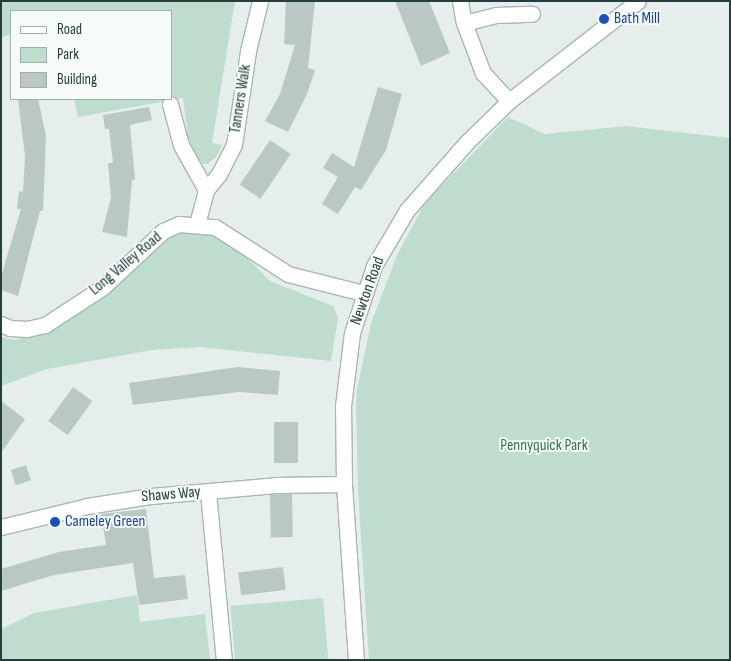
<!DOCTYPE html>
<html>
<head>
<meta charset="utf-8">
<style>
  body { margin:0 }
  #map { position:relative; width:731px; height:661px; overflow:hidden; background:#e5eeec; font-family:"Sofia Sans Condensed",sans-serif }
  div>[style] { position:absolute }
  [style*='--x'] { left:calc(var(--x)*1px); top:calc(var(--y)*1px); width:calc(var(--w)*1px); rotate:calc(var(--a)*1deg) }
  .green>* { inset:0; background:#bfddce; transform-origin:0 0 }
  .building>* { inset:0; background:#bac8c5; transform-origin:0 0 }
  .roads { filter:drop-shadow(1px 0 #a8b6b4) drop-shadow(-1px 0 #a8b6b4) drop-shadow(0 1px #a8b6b4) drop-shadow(0 -1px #a8b6b4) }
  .minor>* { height:15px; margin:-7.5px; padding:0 7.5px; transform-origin:7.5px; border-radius:7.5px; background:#fff }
  .tertiary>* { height:15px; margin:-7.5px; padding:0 7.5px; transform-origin:7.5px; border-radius:7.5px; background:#fff }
  .dots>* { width:14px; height:14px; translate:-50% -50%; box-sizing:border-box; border:2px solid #f6faf9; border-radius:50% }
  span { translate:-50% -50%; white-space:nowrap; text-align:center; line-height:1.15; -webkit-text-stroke:4px #f6faf9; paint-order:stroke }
  .transit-label { font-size:16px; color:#164399 }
  .left { translate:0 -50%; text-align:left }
  .street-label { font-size:16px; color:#253f3d }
  .park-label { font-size:16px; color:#307459 }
  .frame { position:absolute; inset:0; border:2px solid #253f3d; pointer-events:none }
  .legend { position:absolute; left:10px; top:10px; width:162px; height:90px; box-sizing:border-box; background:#f6faf9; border:1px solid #a2afae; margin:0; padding:6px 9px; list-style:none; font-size:15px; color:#253f3d }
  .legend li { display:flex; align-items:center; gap:10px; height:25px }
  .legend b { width:25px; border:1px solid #a2afae }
</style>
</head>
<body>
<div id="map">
  <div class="green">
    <div style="clip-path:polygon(1px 1px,235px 1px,212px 143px,222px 145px,216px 157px,208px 164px,202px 164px,196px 155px,188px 137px,183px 98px,78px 117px,74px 99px,171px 99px,171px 11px,11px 11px,11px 34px,1px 38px)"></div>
    <div style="clip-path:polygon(508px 117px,545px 134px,626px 126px,730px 138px,730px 660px,369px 660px,358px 490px,356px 407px,357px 390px,371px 323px,398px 253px,425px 203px)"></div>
    <div style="clip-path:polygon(193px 229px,228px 238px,270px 281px,333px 306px,338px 318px,331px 361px,200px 347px,152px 350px,47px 369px,1px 386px,1px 337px,14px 340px,51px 330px,108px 295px,165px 238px)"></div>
    <div style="clip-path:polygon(137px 595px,140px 622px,205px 614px,210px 660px,1px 660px,1px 629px,34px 613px)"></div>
    <div style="left:323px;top:598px;width:62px;height:93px;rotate:85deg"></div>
  </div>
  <div class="building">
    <div style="clip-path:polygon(286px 1px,315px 1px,308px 68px,315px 70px,307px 94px,288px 132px,265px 121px,280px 94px,295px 45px,284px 44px)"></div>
    <div style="clip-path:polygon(395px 1px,429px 1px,450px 53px,421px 66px)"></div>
    <div style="clip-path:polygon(378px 87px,402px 94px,386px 150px,361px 190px,355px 187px,338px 214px,322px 204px,338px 177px,323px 168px,332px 153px,354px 167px)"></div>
    <div style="clip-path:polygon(18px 99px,38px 99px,46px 136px,43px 211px,40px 211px,18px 296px,1px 290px,1px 277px,21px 209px,17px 209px,19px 191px,23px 192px,25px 156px)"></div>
    <div style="clip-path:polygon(149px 107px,152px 120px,130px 125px,135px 180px,132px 180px,127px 237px,102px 232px,111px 198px,108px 163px,113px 163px,109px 129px,105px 129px,103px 115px)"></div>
    <div style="left:270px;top:140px;width:25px;height:54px;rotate:34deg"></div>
    <div style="clip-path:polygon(238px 367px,280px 371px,278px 395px,239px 392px,133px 405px,129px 383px)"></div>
    <div style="left:73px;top:387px;width:24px;height:42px;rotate:36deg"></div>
    <div style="clip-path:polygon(1px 401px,25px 419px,1px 453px)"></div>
    <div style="left:274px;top:422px;width:24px;height:41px"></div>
    <div style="left:26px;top:465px;width:16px;height:16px;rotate:72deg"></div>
    <div style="left:292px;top:494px;width:43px;height:22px;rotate:89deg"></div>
    <div style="clip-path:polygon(146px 509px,154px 578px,185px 575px,188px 599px,139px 605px,133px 563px,54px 575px,1px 591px,1px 569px,59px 552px,106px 545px,101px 514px)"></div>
    <div style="left:283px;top:567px;width:23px;height:45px;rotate:83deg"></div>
  </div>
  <div class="roads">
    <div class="minor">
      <div style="--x:460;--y:1;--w:22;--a:80"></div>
      <div style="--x:509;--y:101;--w:38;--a:-133"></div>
      <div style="--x:483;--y:73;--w:53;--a:-110.8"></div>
      <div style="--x:464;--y:23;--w:33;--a:-14"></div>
      <div style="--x:496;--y:15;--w:36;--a:-2"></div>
      <div style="--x:170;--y:104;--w:42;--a:75"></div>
      <div style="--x:181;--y:145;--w:51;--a:60.9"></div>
      <div style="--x:197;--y:224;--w:35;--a:-75"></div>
      <div style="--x:206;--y:190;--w:21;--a:-51"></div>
      <div style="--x:219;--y:174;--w:33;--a:-63"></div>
      <div style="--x:234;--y:145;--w:95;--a:-81.5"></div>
      <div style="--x:248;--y:51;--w:51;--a:-76.5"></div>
      <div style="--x:1;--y:324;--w:10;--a:24"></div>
      <div style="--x:10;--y:328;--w:17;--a:3"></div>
      <div style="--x:27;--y:329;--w:18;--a:-13"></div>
      <div style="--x:45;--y:325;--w:69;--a:-33.2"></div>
      <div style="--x:103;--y:287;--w:82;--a:-43"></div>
      <div style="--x:163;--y:231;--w:17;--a:-24"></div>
      <div style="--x:179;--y:224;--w:36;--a:5"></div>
      <div style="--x:215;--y:227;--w:87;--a:32.8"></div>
      <div style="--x:288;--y:274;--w:77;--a:14.2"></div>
      <div style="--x:208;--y:492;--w:169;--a:84.6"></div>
      <div style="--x:1;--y:527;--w:89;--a:-13.7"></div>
      <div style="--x:87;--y:506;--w:65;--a:-8.9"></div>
      <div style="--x:151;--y:496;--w:125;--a:-5"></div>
      <div style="--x:276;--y:485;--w:68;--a:-0.8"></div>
    </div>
    <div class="tertiary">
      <div style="--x:356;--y:660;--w:176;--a:-93.9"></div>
      <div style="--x:344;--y:484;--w:78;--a:-90.7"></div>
      <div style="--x:343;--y:406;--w:74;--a:-83"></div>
      <div style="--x:352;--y:333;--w:71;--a:-71.8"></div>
      <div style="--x:374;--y:266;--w:65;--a:-59.5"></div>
      <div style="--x:407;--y:210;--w:89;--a:-48.6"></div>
      <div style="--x:466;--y:143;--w:60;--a:-44.3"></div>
      <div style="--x:509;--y:101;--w:163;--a:-37.8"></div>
    </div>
  </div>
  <div class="dots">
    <div style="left:604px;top:19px;background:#1a4fb4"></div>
    <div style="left:55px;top:522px;background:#1a4fb4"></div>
  </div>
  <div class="transit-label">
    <span class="left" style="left:614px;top:19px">Bath Mill</span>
    <span class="left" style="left:65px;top:522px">Cameley Green</span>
  </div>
  <div class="street-label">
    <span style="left:241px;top:99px;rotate:-81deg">Tanners Walk</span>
    <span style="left:126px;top:264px;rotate:-40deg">Long Valley Road</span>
    <span style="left:368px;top:291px;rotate:-70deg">Newton Road</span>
    <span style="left:171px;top:495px;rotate:-5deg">Shaws Way</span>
  </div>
  <div class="park-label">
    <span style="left:544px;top:446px">Pennyquick Park</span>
  </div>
  <div class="frame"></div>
  <ul class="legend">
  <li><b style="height:6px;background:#fff"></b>Road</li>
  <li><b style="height:14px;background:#bfddce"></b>Park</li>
  <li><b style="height:14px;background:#bac8c5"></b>Building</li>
  </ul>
</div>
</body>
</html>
